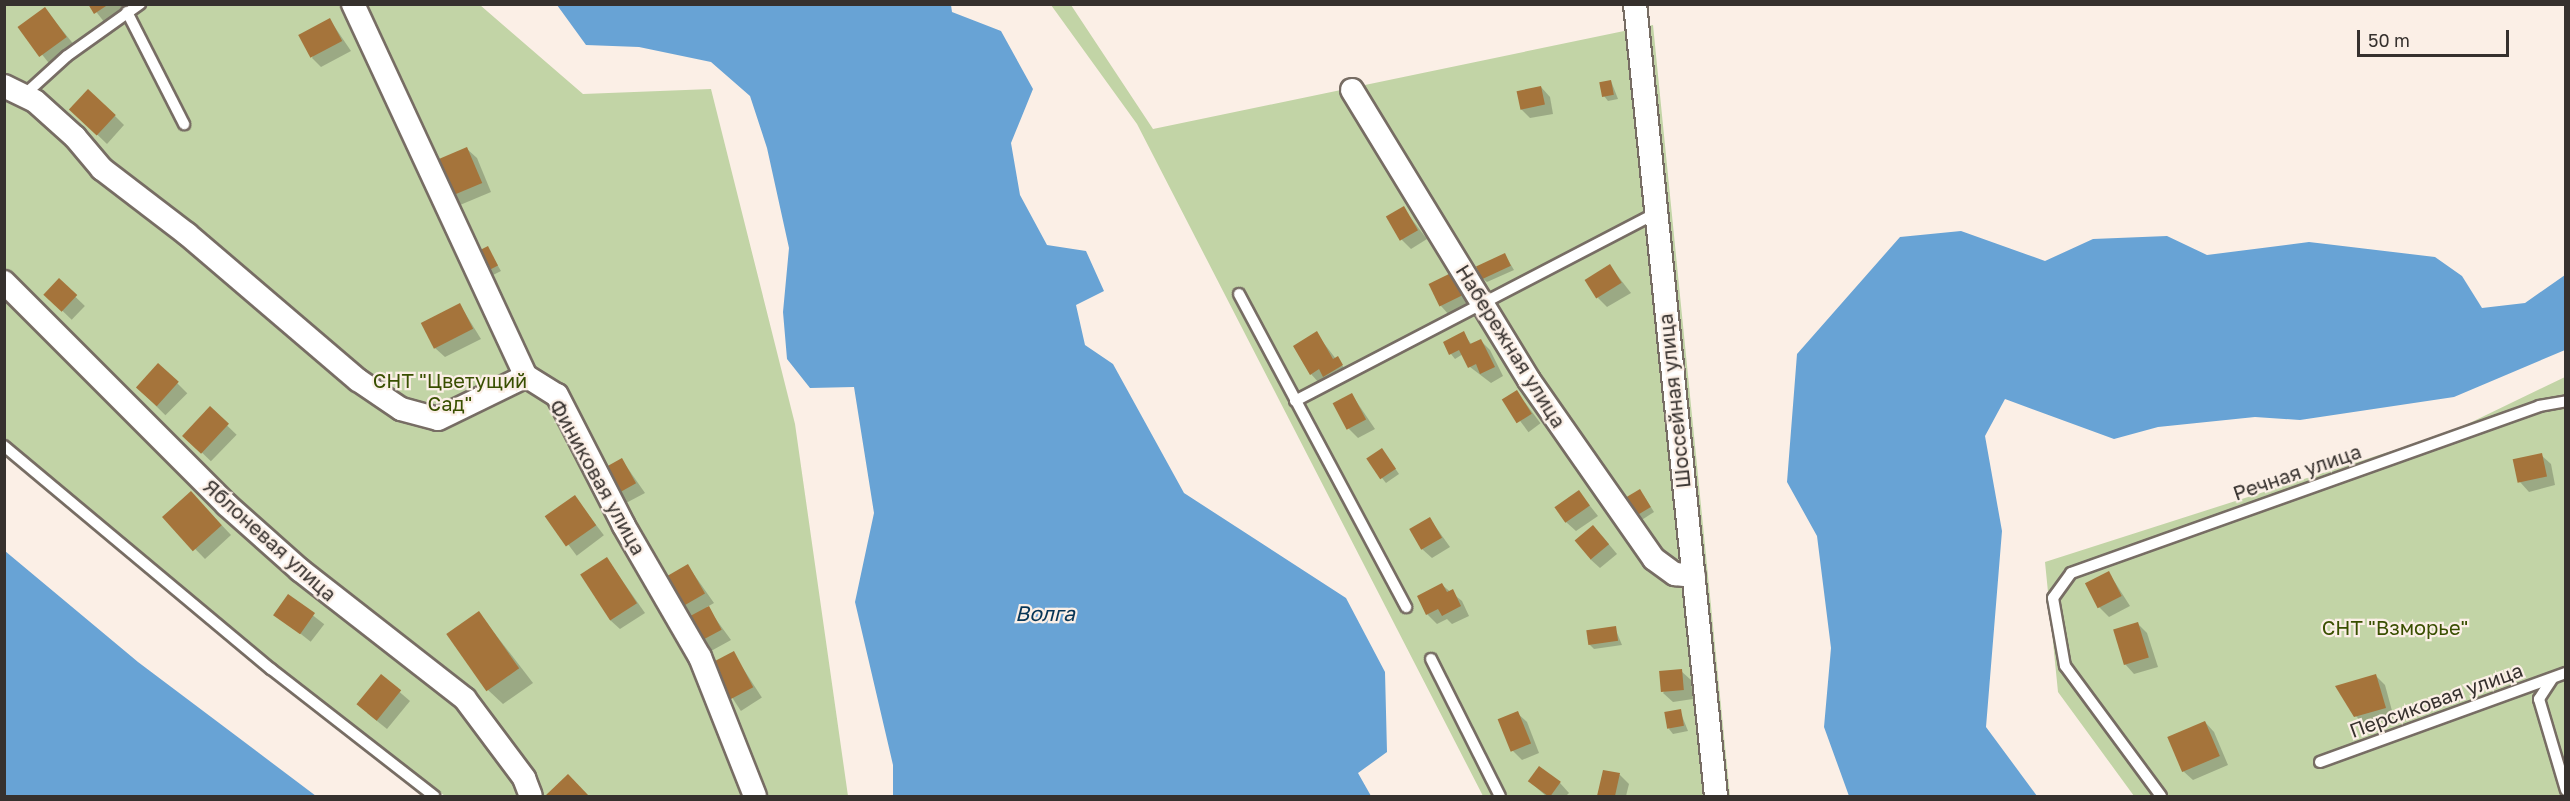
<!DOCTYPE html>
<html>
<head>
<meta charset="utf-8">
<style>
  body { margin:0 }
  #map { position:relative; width:2570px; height:801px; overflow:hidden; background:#fbefe6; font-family:"Golos Text",sans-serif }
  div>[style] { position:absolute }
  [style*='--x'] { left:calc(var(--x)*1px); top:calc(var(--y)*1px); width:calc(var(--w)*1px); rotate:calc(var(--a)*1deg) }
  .green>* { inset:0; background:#c2d4a6 }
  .water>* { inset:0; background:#68a3d5 }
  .shadow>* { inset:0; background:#0003; transform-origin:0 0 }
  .building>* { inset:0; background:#a5743b; transform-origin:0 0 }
  .roads { filter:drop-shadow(2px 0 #776d64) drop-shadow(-2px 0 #776d64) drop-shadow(0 2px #776d64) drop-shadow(0 -2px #776d64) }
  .lane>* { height:10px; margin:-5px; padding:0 5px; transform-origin:5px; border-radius:5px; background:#fff }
  .street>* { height:22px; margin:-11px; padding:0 11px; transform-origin:11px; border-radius:11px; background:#fff }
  span { translate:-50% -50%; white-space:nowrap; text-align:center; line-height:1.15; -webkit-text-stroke:4.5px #fbefe6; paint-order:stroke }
  .street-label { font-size:20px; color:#36312e }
  .park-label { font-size:20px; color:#394f00 }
  .water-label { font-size:21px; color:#063556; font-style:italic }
  .frame { position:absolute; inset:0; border:6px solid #36312e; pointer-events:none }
  .scale { position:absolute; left:2357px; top:30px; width:152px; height:27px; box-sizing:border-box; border:3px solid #36312e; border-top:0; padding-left:8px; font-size:18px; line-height:21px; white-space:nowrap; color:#36312e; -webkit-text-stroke:4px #fbefe6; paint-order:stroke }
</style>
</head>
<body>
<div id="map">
  <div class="green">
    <div style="clip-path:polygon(4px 5px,480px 5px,583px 94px,711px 89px,795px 424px,848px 796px,445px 796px,137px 563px,5px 454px)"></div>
    <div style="clip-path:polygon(1051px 5px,1071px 5px,1153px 129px,1653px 25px,1730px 796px,1483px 796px,1137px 124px)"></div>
    <div style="clip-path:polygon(2565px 377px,2565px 796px,2134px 796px,2058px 692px,2045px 562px,2451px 432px)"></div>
  </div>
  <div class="water">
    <div style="clip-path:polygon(557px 5px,951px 5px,952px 12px,1001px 31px,1033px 89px,1011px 143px,1020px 195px,1047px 245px,1086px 251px,1104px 291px,1076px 305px,1085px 345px,1113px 364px,1184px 493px,1346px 598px,1385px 672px,1387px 752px,1358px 773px,1371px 796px,893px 796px,893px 765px,855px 602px,874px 513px,854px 387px,810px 388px,787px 359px,783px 312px,789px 248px,767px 148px,750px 96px,711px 62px,639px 47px,586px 45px)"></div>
    <div style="clip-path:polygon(1961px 231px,2045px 261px,2093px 239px,2167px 236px,2207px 255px,2309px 242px,2435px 257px,2462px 276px,2482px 308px,2525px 303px,2565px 275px,2565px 350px,2454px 397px,2300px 420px,2255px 417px,2158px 427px,2114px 439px,2005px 399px,1985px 436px,2002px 531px,1986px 727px,2037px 796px,1849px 796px,1824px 727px,1831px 648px,1817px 536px,1787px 482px,1797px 354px,1900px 237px)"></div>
    <div style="clip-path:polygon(5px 551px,138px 662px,316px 796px,5px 796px)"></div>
  </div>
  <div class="shadow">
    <div style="clip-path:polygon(90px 4px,130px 4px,131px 6px,105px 23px)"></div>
    <div style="left:45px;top:9px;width:49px;height:31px;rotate:51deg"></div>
    <div style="clip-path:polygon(330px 20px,351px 51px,321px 67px,312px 58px)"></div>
    <div style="clip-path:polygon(1611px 81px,1618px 99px,1608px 101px,1604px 96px)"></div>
    <div style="clip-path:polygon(1541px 87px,1550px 97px,1553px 114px,1530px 118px,1521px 109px)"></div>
    <div style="clip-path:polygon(115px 116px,124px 125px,107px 144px,81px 119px)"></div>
    <div style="clip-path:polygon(467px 149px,477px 158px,491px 192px,460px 205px,451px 195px)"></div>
    <div style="clip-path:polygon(1403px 208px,1427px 239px,1411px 249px,1402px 240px)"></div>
    <div style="clip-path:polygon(487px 247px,501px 271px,489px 277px)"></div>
    <div style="clip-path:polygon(1505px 255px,1514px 270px,1487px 282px,1482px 278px)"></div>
    <div style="clip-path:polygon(1610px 266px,1631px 293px,1607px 307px,1598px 298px)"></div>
    <div style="clip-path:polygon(1451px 275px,1470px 306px,1450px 316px,1441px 306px)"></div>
    <div style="left:59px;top:281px;width:36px;height:19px;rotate:44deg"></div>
    <div style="clip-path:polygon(460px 305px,481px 339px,445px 357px,435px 348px)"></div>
    <div style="clip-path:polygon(1316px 333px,1336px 359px,1351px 375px,1320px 384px,1311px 374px)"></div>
    <div style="clip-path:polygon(1463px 333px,1472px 345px,1481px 341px,1490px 350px,1503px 376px,1491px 383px,1470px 367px,1463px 354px,1455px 359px,1451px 354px,1445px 343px)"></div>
    <div style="left:159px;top:365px;width:40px;height:31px;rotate:45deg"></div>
    <div style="left:1517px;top:392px;width:39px;height:15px;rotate:53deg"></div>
    <div style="clip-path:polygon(1352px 395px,1375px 429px,1358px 438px,1349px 429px)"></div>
    <div style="left:210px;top:409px;width:37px;height:37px;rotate:44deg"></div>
    <div style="clip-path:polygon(1386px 455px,1399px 474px,1386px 483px,1382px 478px)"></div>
    <div style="clip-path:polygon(2541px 455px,2551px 464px,2555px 485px,2529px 492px,2520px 482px)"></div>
    <div style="clip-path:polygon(622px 460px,645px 493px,626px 503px,617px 494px)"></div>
    <div style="clip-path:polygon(1579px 492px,1598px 516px,1576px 531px,1566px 522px)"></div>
    <div style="clip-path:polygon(1644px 496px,1654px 512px,1640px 521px,1636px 516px)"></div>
    <div style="left:575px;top:497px;width:48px;height:34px;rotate:53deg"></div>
    <div style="clip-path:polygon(201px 503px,231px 535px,205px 559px,165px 518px)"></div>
    <div style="clip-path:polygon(1430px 519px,1450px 547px,1432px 558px,1422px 549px)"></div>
    <div style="clip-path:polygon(1602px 536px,1617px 554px,1600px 568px,1590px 559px)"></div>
    <div style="clip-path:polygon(607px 559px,645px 613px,620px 629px,610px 620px)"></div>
    <div style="clip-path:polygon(688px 566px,714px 603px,707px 607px,731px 640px,711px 651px,681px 607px)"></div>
    <div style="clip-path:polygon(2109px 573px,2130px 606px,2109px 617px,2099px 607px)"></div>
    <div style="clip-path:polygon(1442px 585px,1462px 601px,1469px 616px,1452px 624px,1447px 619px,1437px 624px,1427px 614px)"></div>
    <div style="left:288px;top:596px;width:46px;height:22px;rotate:38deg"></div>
    <div style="clip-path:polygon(479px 613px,533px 683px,503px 704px,488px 690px)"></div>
    <div style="clip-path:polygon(2138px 624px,2147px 633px,2158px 667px,2134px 674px,2125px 664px)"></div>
    <div style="clip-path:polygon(1615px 628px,1622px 645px,1594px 649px,1589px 644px)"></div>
    <div style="left:733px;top:653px;width:53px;height:25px;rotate:57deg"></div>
    <div style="clip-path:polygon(1681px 671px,1691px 680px,1693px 699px,1673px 702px,1663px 693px)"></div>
    <div style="clip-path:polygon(381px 676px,410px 701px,387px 729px,367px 713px)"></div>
    <div style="clip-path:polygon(2376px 676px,2385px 685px,2394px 718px,2365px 726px,2356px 716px)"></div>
    <div style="clip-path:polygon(1680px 711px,1688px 731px,1673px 734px,1669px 729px)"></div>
    <div style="clip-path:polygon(1517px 713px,1527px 722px,1539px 753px,1522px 760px,1512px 750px)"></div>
    <div style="clip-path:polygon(2205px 722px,2214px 732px,2228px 765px,2193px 780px,2183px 771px,2169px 737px)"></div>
    <div style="clip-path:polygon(1604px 772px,1620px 775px,1629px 784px,1626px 796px,1598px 796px)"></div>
    <div style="clip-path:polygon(568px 776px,588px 796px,547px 796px)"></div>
    <div style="clip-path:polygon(1529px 781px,1560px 783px,1569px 793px,1566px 796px,1546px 796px)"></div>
  </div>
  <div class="building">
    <div style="clip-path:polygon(88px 4px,109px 4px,94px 14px)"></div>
    <div style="left:45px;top:7px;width:37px;height:34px;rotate:54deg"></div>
    <div style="left:330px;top:18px;width:26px;height:36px;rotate:62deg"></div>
    <div style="left:1611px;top:80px;width:15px;height:12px;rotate:79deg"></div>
    <div style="left:1541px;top:86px;width:19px;height:25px;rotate:78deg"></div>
    <div style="left:88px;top:89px;width:38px;height:28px;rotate:43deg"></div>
    <div style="left:467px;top:147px;width:39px;height:35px;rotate:67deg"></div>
    <div style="left:1404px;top:206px;width:28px;height:21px;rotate:60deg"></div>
    <div style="left:488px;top:246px;width:22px;height:17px;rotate:63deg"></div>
    <div style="left:1505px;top:253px;width:14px;height:32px;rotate:65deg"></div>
    <div style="left:1610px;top:264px;width:22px;height:30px;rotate:58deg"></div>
    <div style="left:1451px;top:273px;width:25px;height:25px;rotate:64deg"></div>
    <div style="left:59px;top:278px;width:25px;height:23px;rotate:43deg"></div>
    <div style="left:460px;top:303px;width:29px;height:44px;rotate:63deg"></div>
    <div style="clip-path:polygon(1317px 331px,1333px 359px,1338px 356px,1343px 365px,1323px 377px,1319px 369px,1310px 375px,1293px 346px)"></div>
    <div style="clip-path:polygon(1464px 331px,1470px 344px,1481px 339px,1495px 367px,1480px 374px,1476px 364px,1468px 368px,1459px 350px,1449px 355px,1443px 342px)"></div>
    <div style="left:158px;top:363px;width:28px;height:33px;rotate:42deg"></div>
    <div style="left:1517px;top:390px;width:28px;height:18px;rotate:58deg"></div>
    <div style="left:1352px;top:393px;width:30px;height:22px;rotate:62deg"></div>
    <div style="left:210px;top:406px;width:26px;height:41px;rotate:43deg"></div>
    <div style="left:1382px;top:448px;width:25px;height:19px;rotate:56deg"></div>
    <div style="left:2542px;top:453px;width:24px;height:30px;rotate:78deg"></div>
    <div style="left:622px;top:458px;width:29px;height:23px;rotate:61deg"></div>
    <div style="left:1640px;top:489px;width:21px;height:20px;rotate:59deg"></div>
    <div style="left:1579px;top:490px;width:19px;height:30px;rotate:55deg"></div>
    <div style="left:191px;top:491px;width:46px;height:39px;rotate:48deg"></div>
    <div style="left:575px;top:495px;width:37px;height:37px;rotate:55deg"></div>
    <div style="left:1430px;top:517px;width:24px;height:24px;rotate:60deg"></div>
    <div style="left:1593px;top:525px;width:25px;height:24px;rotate:50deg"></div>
    <div style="left:607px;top:557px;width:55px;height:32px;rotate:57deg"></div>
    <div style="left:688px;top:564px;width:34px;height:30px;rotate:60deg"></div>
    <div style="left:2109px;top:571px;width:28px;height:27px;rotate:63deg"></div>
    <div style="clip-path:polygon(1442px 583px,1447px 592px,1453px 589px,1461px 606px,1442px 616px,1438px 609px,1426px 615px,1417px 596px)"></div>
    <div style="left:288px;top:594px;width:33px;height:26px;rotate:35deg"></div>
    <div style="left:709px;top:606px;width:27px;height:26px;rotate:62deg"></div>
    <div style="left:479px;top:611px;width:70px;height:40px;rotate:55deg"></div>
    <div style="left:2138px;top:622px;width:37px;height:26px;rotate:73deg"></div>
    <div style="left:1616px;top:626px;width:15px;height:30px;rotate:82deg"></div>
    <div style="left:734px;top:651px;width:41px;height:29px;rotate:62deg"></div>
    <div style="left:1682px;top:669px;width:21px;height:23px;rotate:85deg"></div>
    <div style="left:381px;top:674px;width:26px;height:39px;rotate:39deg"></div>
    <div style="clip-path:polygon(2376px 674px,2386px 708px,2354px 717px,2335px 686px)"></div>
    <div style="left:1681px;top:709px;width:17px;height:17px;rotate:80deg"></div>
    <div style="left:1518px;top:711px;width:35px;height:22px;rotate:68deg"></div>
    <div style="left:2205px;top:721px;width:38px;height:41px;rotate:67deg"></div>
    <div style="left:1539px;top:766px;width:27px;height:19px;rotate:36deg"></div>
    <div style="clip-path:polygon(1603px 770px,1620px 773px,1615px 796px,1597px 796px)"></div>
    <div style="clip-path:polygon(568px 774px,589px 796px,545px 796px)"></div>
  </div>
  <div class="roads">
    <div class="lane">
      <div style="--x:127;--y:12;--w:126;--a:63"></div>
      <div style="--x:23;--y:96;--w:59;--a:-42.3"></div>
      <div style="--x:67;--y:56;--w:90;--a:-35.5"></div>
      <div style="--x:1239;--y:294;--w:355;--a:61.9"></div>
      <div style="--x:1295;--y:401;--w:405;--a:-27.5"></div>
      <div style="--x:4;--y:446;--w:348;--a:39.9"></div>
      <div style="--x:271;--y:669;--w:207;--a:37.9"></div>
      <div style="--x:1431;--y:659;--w:153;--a:63.3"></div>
      <div style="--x:2552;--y:679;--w:24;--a:123"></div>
      <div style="--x:2539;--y:699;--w:95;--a:73.5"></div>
      <div style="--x:2320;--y:762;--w:262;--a:-19.9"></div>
      <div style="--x:2161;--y:796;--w:162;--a:-126.4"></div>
      <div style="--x:2065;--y:666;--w:69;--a:-100"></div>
      <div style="--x:2053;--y:598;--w:31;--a:-54"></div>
      <div style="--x:2071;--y:573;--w:497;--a:-19.6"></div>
      <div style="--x:2539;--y:406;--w:27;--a:-10"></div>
    </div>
    <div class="street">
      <div style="--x:353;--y:4;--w:410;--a:65.1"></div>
      <div style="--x:526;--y:376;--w:36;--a:32"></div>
      <div style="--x:557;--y:395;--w:147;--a:62.9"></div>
      <div style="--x:624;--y:526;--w:151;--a:59.9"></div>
      <div style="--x:700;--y:657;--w:149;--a:68.4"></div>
      <div style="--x:1635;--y:4;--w:796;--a:84.16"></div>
      <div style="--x:4;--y:86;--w:34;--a:26"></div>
      <div style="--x:35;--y:101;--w:54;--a:42"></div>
      <div style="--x:75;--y:137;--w:42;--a:49.8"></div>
      <div style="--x:102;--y:169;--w:107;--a:37.4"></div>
      <div style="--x:187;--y:234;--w:225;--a:40.5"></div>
      <div style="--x:358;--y:380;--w:52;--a:34"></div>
      <div style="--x:401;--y:409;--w:38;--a:15"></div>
      <div style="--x:438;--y:419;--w:98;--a:-26"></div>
      <div style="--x:1352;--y:90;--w:340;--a:58.6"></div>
      <div style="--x:1529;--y:380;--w:218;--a:55.1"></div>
      <div style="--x:1654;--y:559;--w:26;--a:36"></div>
      <div style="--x:1675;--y:574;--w:19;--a:6"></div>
      <div style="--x:4;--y:282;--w:315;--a:45"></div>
      <div style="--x:227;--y:505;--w:98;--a:41.7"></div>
      <div style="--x:300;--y:570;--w:209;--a:38"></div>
      <div style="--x:465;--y:699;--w:99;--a:53.2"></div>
      <div style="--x:524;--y:778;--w:19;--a:69"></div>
    </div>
  </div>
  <div class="street-label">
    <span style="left:1511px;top:346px;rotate:58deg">Набережная улица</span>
    <span style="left:1674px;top:401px;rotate:-96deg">Шоссейная улица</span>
    <span style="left:2297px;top:472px;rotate:-19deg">Речная улица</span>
    <span style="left:598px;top:477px;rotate:61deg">Финиковая улица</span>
    <span style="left:270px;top:540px;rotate:42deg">Яблоневая улица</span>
    <span style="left:2436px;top:700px;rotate:-20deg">Персиковая улица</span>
  </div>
  <div class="park-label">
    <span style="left:450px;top:392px">СНТ "Цветущий<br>Сад"</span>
    <span style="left:2395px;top:627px">СНТ "Взморье"</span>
  </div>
  <div class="water-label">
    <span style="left:1045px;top:613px">Волга</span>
  </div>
  <div class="frame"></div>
  <div class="scale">50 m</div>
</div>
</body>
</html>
